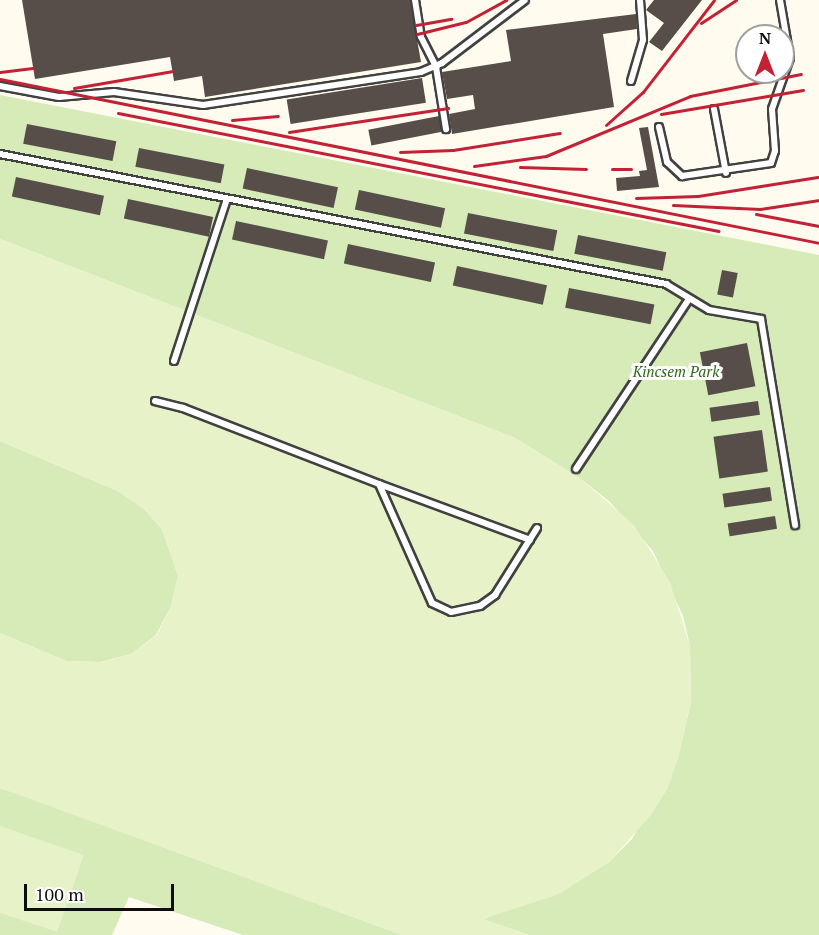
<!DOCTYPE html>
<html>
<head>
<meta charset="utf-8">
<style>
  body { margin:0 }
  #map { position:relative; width:819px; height:935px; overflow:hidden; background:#fffbef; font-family:"PT Serif",serif }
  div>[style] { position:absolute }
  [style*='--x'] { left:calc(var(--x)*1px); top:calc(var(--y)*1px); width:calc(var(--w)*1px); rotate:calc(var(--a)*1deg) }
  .green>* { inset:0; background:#d6ebb7 }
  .pitch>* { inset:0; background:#e7f2c9 }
  .building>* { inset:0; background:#574e4a; transform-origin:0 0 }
  .roads { filter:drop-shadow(2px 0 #414141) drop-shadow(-2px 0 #414141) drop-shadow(0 2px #414141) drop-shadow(0 -2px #414141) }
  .lane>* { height:6px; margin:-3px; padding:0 3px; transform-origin:3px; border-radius:3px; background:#fff }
  .rail>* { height:3px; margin:-1.5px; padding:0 1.5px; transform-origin:1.5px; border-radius:1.5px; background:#c32135 }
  span { translate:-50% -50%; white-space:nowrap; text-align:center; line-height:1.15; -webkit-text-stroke:6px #fff; paint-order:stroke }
  .park-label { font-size:15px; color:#32681c; font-style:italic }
  .north { position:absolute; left:735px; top:24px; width:60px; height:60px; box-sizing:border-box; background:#fff; border:2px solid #9f9f9f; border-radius:50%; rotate:0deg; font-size:16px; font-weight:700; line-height:24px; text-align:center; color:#0e0e0e }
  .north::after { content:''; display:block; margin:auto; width:21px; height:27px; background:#c32135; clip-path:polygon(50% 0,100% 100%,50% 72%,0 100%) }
  .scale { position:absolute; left:24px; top:884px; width:150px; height:27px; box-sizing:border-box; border:3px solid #0e0e0e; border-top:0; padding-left:8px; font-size:18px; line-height:21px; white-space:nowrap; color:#0e0e0e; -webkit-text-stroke:4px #fff; paint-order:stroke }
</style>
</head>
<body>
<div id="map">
  <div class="green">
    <div style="clip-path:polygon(0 95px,819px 255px,819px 935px,529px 935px,482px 919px,558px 894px,609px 862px,632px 839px,678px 758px,691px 702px,690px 646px,683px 616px,653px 551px,610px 502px,581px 479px,515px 438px,0 239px)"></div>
    <div style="clip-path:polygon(0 441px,118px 491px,144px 509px,162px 529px,178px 576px,171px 606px,156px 635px,131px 654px,100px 662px,66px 661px,0 633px)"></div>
    <div style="clip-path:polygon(0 788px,35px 800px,402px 935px,243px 935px,129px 897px,112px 935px,0 935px)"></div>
  </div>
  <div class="pitch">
    <div style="clip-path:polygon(0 239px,515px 438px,581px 479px,634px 525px,670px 582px,690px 646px,691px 702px,678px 758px,668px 788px,651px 815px,609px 862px,558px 894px,483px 919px,529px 935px,402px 935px,0 788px,0 633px,66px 661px,100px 662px,131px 654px,157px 635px,171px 606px,178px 576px,162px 529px,144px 509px,118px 491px,0 441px)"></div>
    <div style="clip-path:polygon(0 826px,84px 855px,57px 932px,0 913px)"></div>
  </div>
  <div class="building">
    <div style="clip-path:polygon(22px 0,410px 0,421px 62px,205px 97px,202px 76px,174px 81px,170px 57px,35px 79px)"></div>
    <div style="clip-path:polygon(654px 0,702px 0,662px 51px,649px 42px,664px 23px,646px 10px)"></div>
    <div style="clip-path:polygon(636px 14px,637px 29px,603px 34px,614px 107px,452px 134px,449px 114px,475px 109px,473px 95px,447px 99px,442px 72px,511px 61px,506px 30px)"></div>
    <div style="left:422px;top:78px;width:25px;height:137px;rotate:81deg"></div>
    <div style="left:439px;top:116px;width:16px;height:72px;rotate:79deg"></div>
    <div style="left:27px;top:124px;width:91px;height:20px;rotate:11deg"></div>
    <div style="clip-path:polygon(648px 127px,659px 187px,617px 191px,616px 178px,640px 176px,639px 171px,647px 170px,639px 128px)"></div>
    <div style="left:139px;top:148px;width:87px;height:19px;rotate:11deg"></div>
    <div style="left:247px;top:168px;width:93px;height:21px;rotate:12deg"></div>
    <div style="left:16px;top:177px;width:90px;height:20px;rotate:12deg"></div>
    <div style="left:359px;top:190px;width:88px;height:20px;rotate:12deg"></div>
    <div style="left:128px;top:199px;width:87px;height:20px;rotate:12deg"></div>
    <div style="left:468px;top:213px;width:91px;height:21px;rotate:11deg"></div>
    <div style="left:236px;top:221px;width:94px;height:19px;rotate:12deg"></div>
    <div style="left:578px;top:235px;width:90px;height:19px;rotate:11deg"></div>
    <div style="left:348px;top:244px;width:89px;height:20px;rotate:12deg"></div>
    <div style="left:457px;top:266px;width:92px;height:20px;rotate:12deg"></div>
    <div style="left:722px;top:270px;width:16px;height:25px;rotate:11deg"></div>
    <div style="left:569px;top:288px;width:87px;height:20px;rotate:11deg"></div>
    <div style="left:747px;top:343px;width:44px;height:48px;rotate:79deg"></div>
    <div style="left:758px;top:401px;width:14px;height:49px;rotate:82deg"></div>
    <div style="left:762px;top:430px;width:42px;height:49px;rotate:82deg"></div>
    <div style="left:770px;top:487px;width:14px;height:48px;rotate:82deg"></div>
    <div style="left:775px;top:516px;width:13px;height:48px;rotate:81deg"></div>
  </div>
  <div class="roads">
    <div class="lane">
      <div style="--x:415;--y:0;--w:37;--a:81"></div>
      <div style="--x:421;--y:37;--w:34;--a:63"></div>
      <div style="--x:436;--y:67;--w:63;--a:80.8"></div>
      <div style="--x:631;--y:81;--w:43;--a:-73.7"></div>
      <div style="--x:643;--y:40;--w:40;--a:-94.3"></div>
      <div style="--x:0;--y:86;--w:60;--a:10.6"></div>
      <div style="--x:59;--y:97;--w:55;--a:-5.2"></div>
      <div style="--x:114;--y:92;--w:90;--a:8.3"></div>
      <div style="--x:203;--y:105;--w:220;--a:-8.6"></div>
      <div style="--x:421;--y:72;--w:23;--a:-23"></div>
      <div style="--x:442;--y:63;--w:104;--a:-37.2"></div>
      <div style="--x:714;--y:109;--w:65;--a:79.4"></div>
      <div style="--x:659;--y:127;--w:36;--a:77"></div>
      <div style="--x:667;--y:162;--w:21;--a:43"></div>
      <div style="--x:682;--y:176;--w:90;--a:-8.3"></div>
      <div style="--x:771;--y:163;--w:13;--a:-72"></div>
      <div style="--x:775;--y:151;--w:42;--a:-94.1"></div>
      <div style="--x:772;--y:109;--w:54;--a:-70.6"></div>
      <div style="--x:790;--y:58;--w:59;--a:-99.8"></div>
      <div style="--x:0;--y:154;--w:679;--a:11.04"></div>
      <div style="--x:666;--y:284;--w:50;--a:31.2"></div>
      <div style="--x:709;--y:310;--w:53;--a:9.8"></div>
      <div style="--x:761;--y:319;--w:209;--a:80.6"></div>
      <div style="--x:174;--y:361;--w:170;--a:-71.9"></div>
      <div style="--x:155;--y:401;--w:29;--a:14"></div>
      <div style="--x:183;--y:408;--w:210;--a:21.2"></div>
      <div style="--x:379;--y:484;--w:130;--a:66"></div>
      <div style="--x:432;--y:603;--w:21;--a:25"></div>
      <div style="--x:451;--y:612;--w:30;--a:-12"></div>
      <div style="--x:480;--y:606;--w:19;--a:-36"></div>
      <div style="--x:495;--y:595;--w:79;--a:-57.9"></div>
      <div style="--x:576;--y:469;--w:204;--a:-56.4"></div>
      <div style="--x:379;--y:484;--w:161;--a:20.3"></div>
    </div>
  </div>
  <div class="rail">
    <div style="--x:701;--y:23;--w:42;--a:-33.3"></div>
    <div style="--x:416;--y:25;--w:36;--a:-10"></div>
    <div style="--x:417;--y:34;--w:50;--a:-13.8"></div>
    <div style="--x:466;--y:22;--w:46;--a:-28.8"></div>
    <div style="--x:0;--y:72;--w:33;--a:-7"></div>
    <div style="--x:0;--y:79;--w:835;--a:11.32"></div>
    <div style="--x:74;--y:88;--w:99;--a:-9.8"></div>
    <div style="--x:118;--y:113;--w:612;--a:11.11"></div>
    <div style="--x:661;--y:114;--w:144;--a:-9.6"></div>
    <div style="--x:232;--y:120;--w:46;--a:-5"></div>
    <div style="--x:606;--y:125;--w:50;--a:-41.7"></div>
    <div style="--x:643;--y:92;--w:116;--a:-52.3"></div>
    <div style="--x:289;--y:132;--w:161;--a:-8.6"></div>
    <div style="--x:400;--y:152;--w:53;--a:-2.2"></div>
    <div style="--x:453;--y:150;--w:108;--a:-9"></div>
    <div style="--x:474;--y:166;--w:73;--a:-7.9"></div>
    <div style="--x:546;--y:156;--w:156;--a:-22.6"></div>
    <div style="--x:690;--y:96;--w:113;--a:-11.2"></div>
    <div style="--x:520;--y:167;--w:66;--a:1.7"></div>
    <div style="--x:612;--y:169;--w:19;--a:0"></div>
    <div style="--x:636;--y:198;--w:62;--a:-1.8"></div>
    <div style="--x:698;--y:196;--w:121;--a:-9"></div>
    <div style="--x:673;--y:205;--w:87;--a:2.6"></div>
    <div style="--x:760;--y:209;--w:60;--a:-8.7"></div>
    <div style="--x:756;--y:214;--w:64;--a:10.8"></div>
  </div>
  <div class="park-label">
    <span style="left:676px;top:372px">Kincsem Park</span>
  </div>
  <div class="north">N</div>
  <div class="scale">100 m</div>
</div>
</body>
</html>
